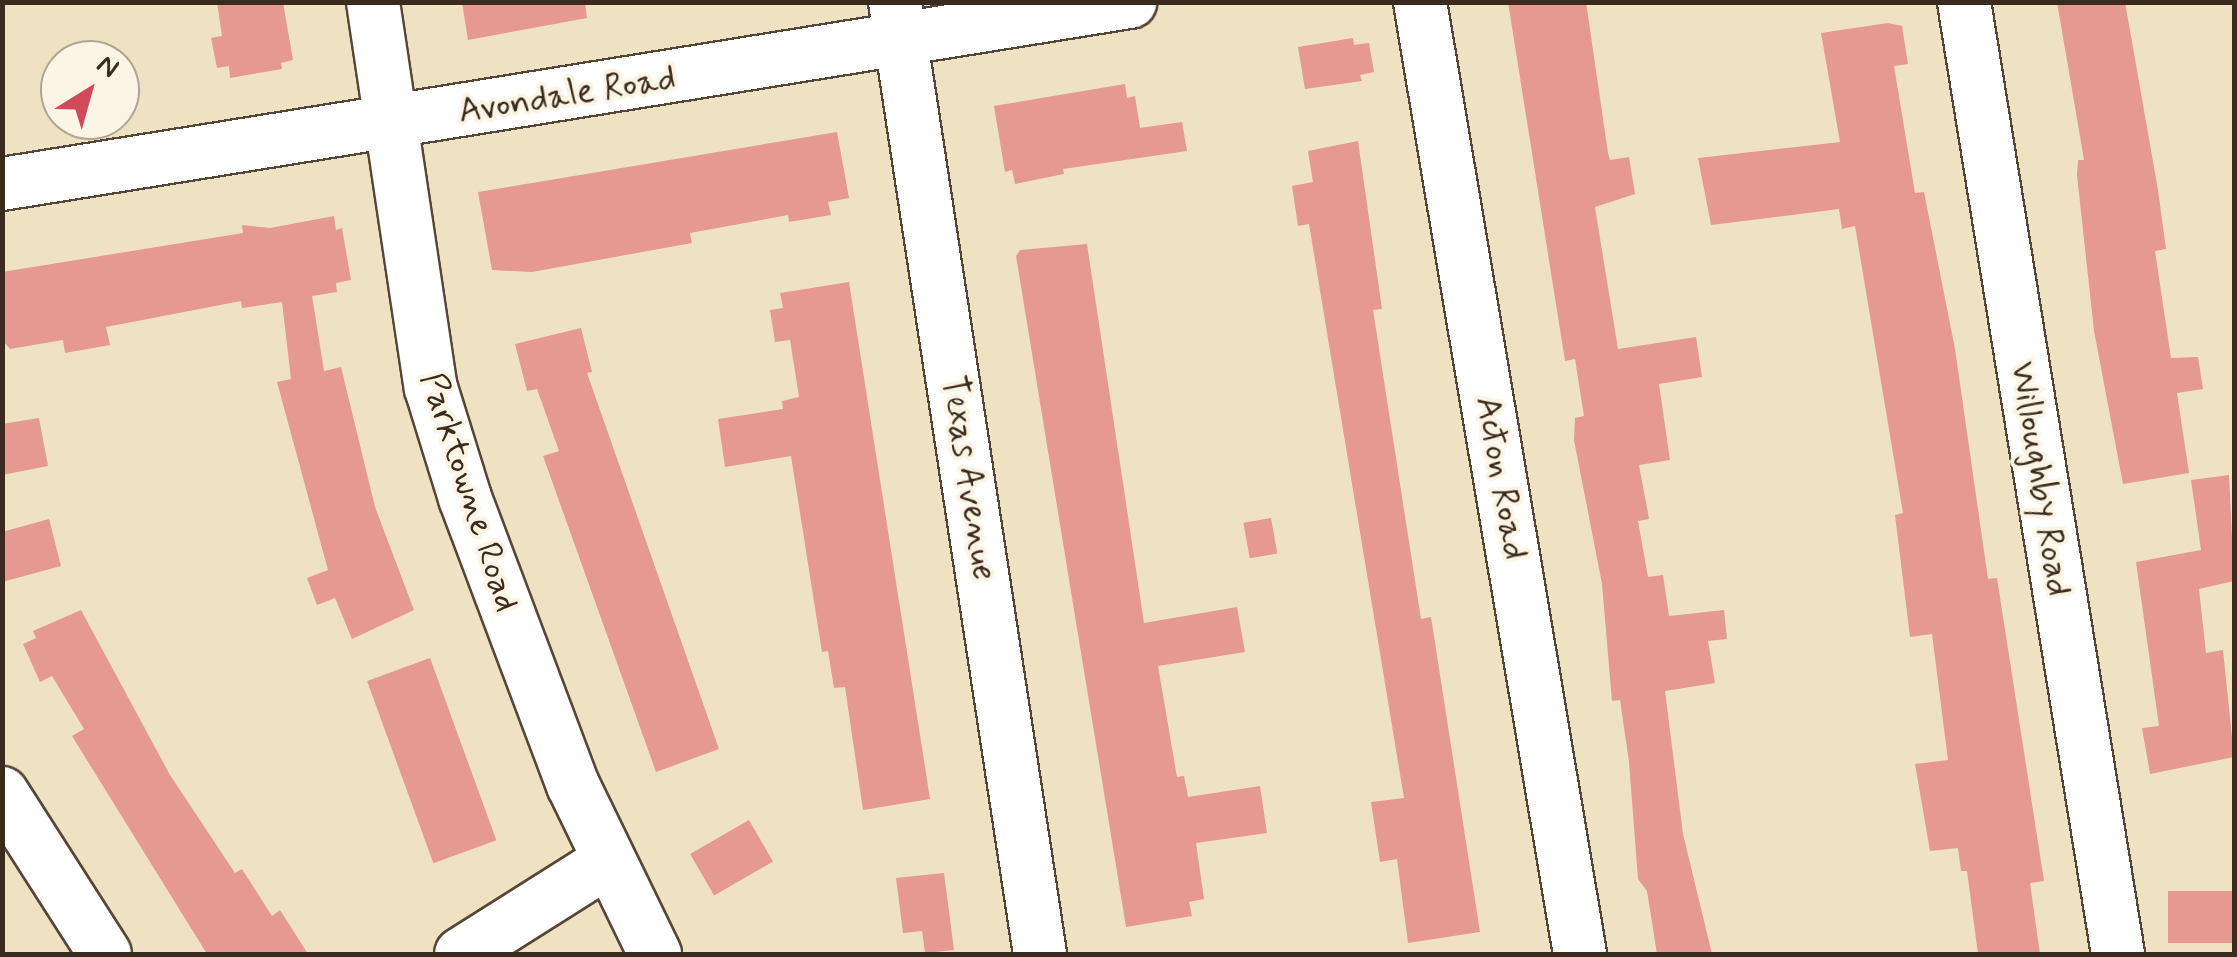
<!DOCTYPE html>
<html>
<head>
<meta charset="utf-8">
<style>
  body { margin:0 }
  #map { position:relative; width:2237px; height:957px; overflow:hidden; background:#efe2c2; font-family:Mynerve,sans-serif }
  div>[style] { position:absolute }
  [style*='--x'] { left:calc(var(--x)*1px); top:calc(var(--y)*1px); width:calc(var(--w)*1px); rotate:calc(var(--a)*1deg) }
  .building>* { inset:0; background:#e59991; transform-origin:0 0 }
  .roads { filter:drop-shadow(2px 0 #564637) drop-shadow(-2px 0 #564637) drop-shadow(0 2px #564637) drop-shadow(0 -2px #564637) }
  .minor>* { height:52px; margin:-26px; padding:0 26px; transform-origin:26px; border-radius:26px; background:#fff }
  span { translate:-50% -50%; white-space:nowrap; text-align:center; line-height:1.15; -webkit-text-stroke:8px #fcf5e5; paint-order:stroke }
  .street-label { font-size:35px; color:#3b2a1e }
  .frame { position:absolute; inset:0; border:5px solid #3b2a1e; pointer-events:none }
  .north { position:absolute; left:40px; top:40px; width:100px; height:100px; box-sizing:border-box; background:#fcf5e5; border:2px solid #afa495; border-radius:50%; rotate:37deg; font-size:28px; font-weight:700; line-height:40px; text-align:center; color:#3b2a1e }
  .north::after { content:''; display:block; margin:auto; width:35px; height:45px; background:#d1495b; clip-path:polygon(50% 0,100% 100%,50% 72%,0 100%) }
</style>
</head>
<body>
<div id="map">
  <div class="building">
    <div style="clip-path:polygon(217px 2px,283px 2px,293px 60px,281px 63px,282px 69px,230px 78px,229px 66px,217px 68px,211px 38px,222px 36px)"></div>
    <div style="clip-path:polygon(462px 2px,585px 2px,587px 18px,468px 40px)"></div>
    <div style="clip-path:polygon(1508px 2px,1586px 2px,1608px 153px,1610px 160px,1629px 157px,1635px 194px,1595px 207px,1618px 349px,1696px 337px,1702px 377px,1659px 384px,1670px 460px,1639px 465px,1649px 519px,1638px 521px,1648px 577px,1663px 575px,1669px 616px,1724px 610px,1727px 639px,1708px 641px,1715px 683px,1665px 691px,1683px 834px,1712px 954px,1657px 954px,1647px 891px,1638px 879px,1629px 762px,1620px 700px,1612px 701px,1602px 584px,1574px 440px,1575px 418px,1584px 416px,1575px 359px,1565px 361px)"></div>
    <div style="clip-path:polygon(2057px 2px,2125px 2px,2158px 190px,2166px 249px,2155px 251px,2171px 358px,2198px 357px,2203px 389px,2177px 393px,2189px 473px,2123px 484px,2094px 331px,2077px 175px,2078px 160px,2084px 160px)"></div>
    <div style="clip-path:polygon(1888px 23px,1902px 26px,1908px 64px,1894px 66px,1915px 193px,1924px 192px,1955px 349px,1988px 579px,1997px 578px,2044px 881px,2030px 883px,2040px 954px,1978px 954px,1967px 871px,1961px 871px,1958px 848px,1930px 851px,1915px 764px,1948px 760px,1932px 634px,1910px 637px,1895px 515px,1903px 513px,1855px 226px,1842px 229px,1839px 209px,1711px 225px,1698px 158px,1840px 142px,1821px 33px)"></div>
    <div style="clip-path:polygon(1353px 38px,1354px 45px,1369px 43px,1374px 72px,1360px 75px,1362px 81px,1305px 89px,1298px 47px)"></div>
    <div style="clip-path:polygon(1125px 84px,1127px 98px,1135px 96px,1140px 128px,1182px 122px,1187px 151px,1063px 169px,1064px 174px,1015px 184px,1012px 170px,1005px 172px,994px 106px)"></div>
    <div style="clip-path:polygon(837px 132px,849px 198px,828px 202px,831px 215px,789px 222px,788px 215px,690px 233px,692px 243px,532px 272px,492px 270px,478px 192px)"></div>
    <div style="clip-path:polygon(1358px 141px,1382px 309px,1373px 310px,1421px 619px,1431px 617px,1480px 932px,1408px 943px,1397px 859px,1380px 862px,1371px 802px,1404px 798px,1309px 224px,1298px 226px,1292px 186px,1313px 182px,1308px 151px)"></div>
    <div style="clip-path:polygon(334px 216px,336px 230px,342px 228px,351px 280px,336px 283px,337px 292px,312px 296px,324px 371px,341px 367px,375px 507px,414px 610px,352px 639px,335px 598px,317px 605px,307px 578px,328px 570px,277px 382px,291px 379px,282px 302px,242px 308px,241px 301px,106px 327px,110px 345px,65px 353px,63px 340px,10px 349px,2px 340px,2px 272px,243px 233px,242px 225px,270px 228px)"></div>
    <div style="clip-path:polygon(1087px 244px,1144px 623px,1237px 607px,1245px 652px,1158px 666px,1177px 777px,1184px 776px,1188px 797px,1260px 786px,1267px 833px,1196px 843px,1204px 899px,1189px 902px,1192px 916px,1126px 927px,1016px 256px,1020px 250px)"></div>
    <div style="clip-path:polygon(849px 282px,930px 799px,863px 810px,845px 687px,834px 688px,828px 651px,822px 652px,791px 456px,725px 467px,718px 419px,783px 409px,782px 401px,799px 397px,790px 340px,775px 342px,770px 310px,783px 308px,780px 293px)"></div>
    <div style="clip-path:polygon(581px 328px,592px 372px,587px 373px,719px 749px,656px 772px,543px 456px,559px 451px,537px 389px,527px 391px,515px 344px)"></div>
    <div style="clip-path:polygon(39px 418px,48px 466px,2px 475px,2px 424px)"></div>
    <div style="clip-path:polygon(2229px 475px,2234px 581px,2199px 589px,2206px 653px,2223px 650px,2234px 757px,2150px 774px,2142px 728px,2159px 726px,2136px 562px,2201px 550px,2191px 480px)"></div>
    <div style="left:1271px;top:518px;width:36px;height:28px;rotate:80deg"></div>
    <div style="clip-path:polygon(49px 519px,61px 566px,2px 582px,2px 532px)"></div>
    <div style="clip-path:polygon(81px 610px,170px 775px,235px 873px,242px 869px,272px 916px,280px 910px,308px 954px,207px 954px,72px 736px,84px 729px,52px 676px,40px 682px,23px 644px,36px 638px,33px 631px)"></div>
    <div style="left:430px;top:658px;width:194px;height:67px;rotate:70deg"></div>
    <div style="left:749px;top:820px;width:48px;height:68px;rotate:60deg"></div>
    <div style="clip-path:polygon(944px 873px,954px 950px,925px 953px,922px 931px,903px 933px,896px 878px)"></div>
    <div style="left:2234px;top:891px;width:52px;height:66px;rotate:90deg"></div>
  </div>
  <div class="roads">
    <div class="minor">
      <div style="--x:373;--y:2;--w:390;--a:81.5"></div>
      <div style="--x:431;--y:388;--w:115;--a:72.8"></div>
      <div style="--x:465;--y:498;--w:307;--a:69.4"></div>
      <div style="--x:573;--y:785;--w:188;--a:64.1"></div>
      <div style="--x:895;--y:2;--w:963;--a:81.34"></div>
      <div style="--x:1420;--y:2;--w:965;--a:80.46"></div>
      <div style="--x:1964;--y:2;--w:964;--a:80.81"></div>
      <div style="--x:2;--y:184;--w:1143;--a:-9.17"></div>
      <div style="--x:2;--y:793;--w:191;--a:57.4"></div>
      <div style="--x:461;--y:954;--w:170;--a:-32.3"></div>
    </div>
  </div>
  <div class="street-label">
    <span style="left:567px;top:95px;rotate:-9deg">Avondale Road</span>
    <span style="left:968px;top:478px;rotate:81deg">Texas Avenue</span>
    <span style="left:1501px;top:478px;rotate:80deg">Acton Road</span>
    <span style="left:2040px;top:479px;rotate:81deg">Willoughby Road</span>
    <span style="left:469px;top:492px;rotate:72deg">Parktowne Road</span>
  </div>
  <div class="frame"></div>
  <div class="north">N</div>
</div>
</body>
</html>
